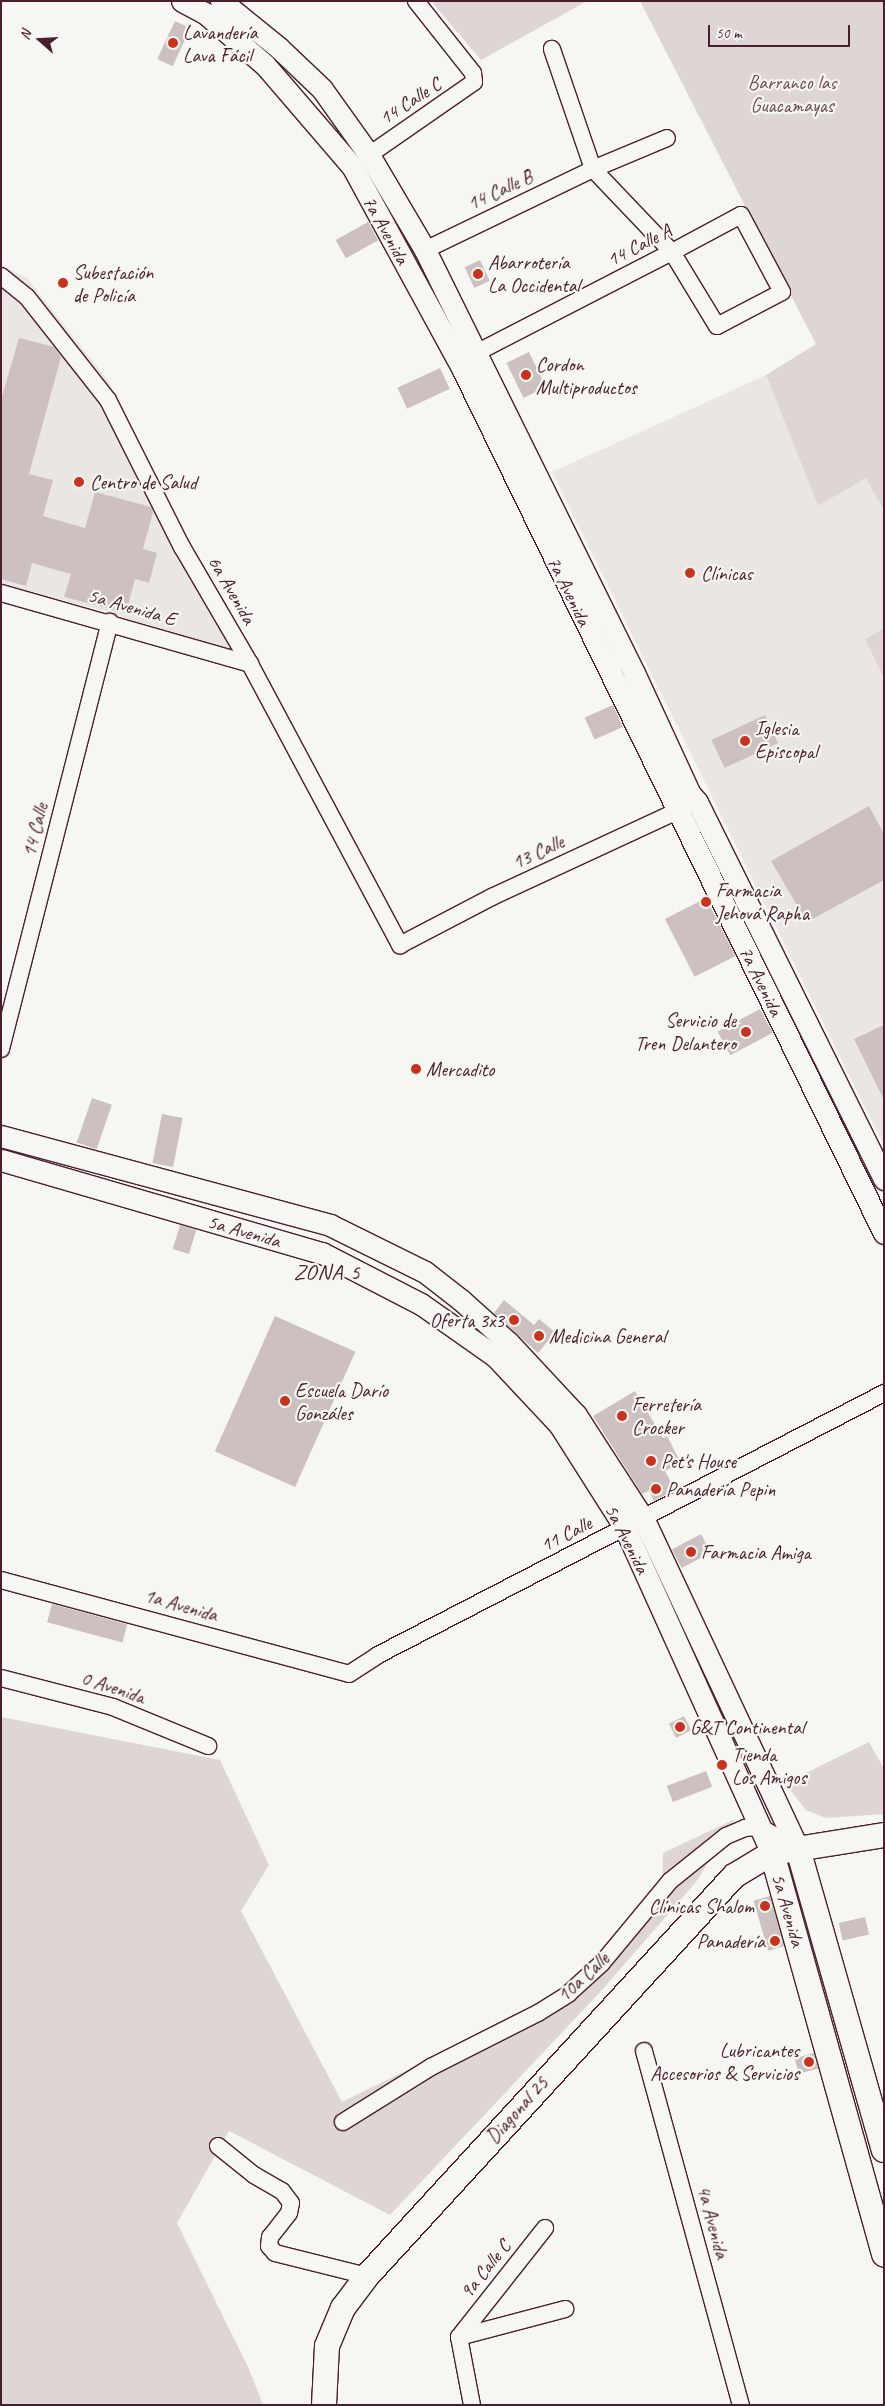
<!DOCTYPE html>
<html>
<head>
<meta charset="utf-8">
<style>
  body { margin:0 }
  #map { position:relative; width:885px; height:2406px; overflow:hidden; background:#f6f6f2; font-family:Caveat,sans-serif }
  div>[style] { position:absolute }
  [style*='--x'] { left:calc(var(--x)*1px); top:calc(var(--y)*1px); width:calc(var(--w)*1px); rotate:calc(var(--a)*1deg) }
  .built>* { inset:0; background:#e9e6e3 }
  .green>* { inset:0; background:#ddd6d5 }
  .building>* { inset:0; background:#ccc1c0; transform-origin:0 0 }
  .roads { filter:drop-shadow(1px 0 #4a1f2b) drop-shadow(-1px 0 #4a1f2b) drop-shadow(0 1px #4a1f2b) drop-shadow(0 -1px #4a1f2b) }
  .minor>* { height:16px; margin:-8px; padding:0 8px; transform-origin:8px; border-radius:8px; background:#f6f6f2 }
  .tertiary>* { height:21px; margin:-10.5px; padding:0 10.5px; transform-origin:10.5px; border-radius:10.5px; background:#f6f6f2 }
  .secondary>* { height:24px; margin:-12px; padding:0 12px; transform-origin:12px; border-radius:12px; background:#f6f6f2 }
  .dots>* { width:14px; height:14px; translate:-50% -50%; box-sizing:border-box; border:2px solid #f6f6f2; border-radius:50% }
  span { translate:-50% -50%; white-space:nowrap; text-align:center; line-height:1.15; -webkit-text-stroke:4.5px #f6f6f2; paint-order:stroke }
  .poi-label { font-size:20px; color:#4a1f2b }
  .left { translate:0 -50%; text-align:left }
  .right { translate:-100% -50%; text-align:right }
  .park-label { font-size:20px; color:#6f4d56 }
  .street-label { font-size:20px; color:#4a1f2b }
  .quarter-label { font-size:22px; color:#4a1f2b; letter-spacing:1px }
  .frame { position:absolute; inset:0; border:2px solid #4a1f2b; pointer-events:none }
  .north { position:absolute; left:15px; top:15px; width:50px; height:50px; -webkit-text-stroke:4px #f6f6f2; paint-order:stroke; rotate:289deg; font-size:14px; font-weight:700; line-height:20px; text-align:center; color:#4a1f2b }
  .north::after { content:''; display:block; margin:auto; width:18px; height:22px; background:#4a1f2b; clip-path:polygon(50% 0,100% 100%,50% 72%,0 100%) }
  .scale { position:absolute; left:708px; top:25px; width:142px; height:22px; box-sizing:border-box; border:2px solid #4a1f2b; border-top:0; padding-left:6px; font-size:15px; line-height:18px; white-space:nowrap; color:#4a1f2b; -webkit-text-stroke:4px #f6f6f2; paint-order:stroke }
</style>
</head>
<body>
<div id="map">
  <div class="built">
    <div style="clip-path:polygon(1px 265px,27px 278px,108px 380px,245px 662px,112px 613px,1px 584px)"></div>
    <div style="clip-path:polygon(766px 375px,818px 506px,866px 477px,884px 511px,884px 628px,865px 639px,884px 679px,884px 1146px,552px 472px)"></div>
  </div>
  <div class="green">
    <div style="clip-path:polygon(431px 1px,587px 1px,481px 60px)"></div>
    <div style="clip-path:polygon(640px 1px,884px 1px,884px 511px,866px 478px,818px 506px,766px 375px,816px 344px)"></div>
    <div style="clip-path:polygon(884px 628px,884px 679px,865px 639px)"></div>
    <div style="clip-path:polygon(1px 1717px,220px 1760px,269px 1865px,241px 1911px,342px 2102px,552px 1999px,662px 1897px,663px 1853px,735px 1819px,696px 1882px,602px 1990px,390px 2215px,229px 2131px,177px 2223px,249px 2369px,263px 2405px,1px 2405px)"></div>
    <div style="clip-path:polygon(869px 1742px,884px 1769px,884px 1814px,826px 1818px,806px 1810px,785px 1783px)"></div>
  </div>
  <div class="building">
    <div style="left:175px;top:21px;width:17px;height:42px;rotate:25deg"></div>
    <div style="left:368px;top:222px;width:21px;height:37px;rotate:61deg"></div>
    <div style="left:480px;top:260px;width:23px;height:17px;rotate:65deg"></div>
    <div style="clip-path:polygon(19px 338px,54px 347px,61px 357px,29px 474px,53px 480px,43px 516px,85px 528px,95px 492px,151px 507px,153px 512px,143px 549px,157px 553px,149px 583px,135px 579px,126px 613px,64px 597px,71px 574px,32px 563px,26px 586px,1px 579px,1px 400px)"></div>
    <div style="left:529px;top:352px;width:39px;height:25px;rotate:64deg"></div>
    <div style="left:440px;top:368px;width:23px;height:47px;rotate:65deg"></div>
    <div style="left:613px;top:705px;width:24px;height:31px;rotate:66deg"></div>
    <div style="left:765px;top:715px;width:31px;height:59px;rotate:65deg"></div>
    <div style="clip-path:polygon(869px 806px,884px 834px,884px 880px,807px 922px,771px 861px)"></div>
    <div style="left:706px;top:898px;width:65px;height:46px;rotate:63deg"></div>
    <div style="left:760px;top:1009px;width:27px;height:48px;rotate:62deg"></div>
    <div style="clip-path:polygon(884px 1025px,884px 1100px,854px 1039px)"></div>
    <div style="left:92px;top:1098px;width:21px;height:47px;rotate:19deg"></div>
    <div style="left:162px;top:1114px;width:21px;height:50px;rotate:11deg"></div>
    <div style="left:180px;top:1225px;width:17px;height:25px;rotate:17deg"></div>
    <div style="clip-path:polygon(504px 1300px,534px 1325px,539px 1319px,555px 1332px,538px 1353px,494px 1313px)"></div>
    <div style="left:275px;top:1316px;width:88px;height:148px;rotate:24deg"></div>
    <div style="clip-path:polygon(635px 1391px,663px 1438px,667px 1436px,681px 1463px,665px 1471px,675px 1490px,654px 1501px,649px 1491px,642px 1494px,593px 1416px)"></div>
    <div style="left:701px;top:1534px;width:21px;height:33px;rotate:62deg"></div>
    <div style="left:52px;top:1604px;width:78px;height:19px;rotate:15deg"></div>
    <div style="left:684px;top:1716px;width:16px;height:17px;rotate:63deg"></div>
    <div style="left:706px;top:1771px;width:17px;height:42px;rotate:69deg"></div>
    <div style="left:770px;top:1896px;width:52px;height:17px;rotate:74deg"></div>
    <div style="left:865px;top:1917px;width:18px;height:27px;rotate:77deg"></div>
    <div style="left:814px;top:2053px;width:16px;height:20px;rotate:75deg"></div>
  </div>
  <div class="roads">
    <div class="minor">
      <div style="--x:369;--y:155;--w:128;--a:-34.8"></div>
      <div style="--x:474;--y:82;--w:9;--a:-96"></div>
      <div style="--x:473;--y:73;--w:92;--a:-128.4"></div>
      <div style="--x:425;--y:250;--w:187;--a:-25.7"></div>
      <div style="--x:593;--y:169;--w:80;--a:-22.7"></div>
      <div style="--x:1;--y:276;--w:33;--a:39"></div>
      <div style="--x:27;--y:297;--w:131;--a:51.8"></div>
      <div style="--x:108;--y:400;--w:165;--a:63.3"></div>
      <div style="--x:182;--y:547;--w:135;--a:59.8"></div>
      <div style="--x:250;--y:664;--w:319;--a:61.9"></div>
      <div style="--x:400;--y:945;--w:104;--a:-27.6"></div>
      <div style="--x:492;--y:897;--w:216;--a:-24.9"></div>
      <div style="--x:476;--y:353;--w:220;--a:-27.3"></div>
      <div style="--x:672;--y:252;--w:78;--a:-28.2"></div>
      <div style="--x:741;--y:215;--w:87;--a:62"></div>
      <div style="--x:782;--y:292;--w:73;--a:152.4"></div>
      <div style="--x:717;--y:326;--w:87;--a:-121.3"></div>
      <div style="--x:672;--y:252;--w:115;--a:-133.6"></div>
      <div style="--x:593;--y:169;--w:127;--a:-108.9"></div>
      <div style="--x:1;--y:593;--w:259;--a:15.9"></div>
      <div style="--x:1;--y:1049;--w:441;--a:-75.7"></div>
      <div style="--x:1;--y:1580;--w:360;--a:15.1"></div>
      <div style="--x:349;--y:1674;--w:35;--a:-33"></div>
      <div style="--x:378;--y:1655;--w:570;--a:-27.37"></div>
      <div style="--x:1;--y:1678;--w:116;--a:14.5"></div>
      <div style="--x:113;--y:1707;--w:103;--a:22.3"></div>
      <div style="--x:644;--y:2051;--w:367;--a:74.7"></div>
      <div style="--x:343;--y:2122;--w:104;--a:-32"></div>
      <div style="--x:431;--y:2067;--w:120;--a:-26.8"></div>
      <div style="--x:538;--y:2013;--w:36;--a:-32"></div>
      <div style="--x:568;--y:1994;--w:46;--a:-42.4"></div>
      <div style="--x:602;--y:1963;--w:107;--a:-50.3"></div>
      <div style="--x:670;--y:1881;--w:72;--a:-38.8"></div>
      <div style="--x:726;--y:1836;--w:21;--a:-23"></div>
      <div style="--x:745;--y:1828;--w:15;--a:-4"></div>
      <div style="--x:760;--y:1827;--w:44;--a:30.1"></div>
      <div style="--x:218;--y:2146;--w:46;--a:38.9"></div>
      <div style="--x:254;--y:2175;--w:32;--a:30"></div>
      <div style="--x:282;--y:2191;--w:15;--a:53"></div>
      <div style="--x:291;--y:2203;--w:10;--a:101"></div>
      <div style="--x:289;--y:2213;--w:31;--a:128"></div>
      <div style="--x:270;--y:2237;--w:9;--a:96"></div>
      <div style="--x:269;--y:2246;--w:9;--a:49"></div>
      <div style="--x:275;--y:2253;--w:95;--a:14"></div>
      <div style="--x:459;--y:2337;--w:139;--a:-51.7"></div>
      <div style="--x:459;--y:2337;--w:110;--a:-14.8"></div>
      <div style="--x:459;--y:2337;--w:69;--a:79.2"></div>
    </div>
    <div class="tertiary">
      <div style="--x:182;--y:1;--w:26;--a:28"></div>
      <div style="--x:205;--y:13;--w:79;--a:40.9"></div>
      <div style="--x:265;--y:65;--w:133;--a:49.3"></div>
      <div style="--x:352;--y:166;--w:232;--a:61.4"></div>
      <div style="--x:463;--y:370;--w:960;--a:64"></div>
      <div style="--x:221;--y:1;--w:75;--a:39"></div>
      <div style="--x:279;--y:48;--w:59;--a:43.6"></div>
      <div style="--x:322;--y:89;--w:81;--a:54.5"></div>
      <div style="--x:369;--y:155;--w:110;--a:59.5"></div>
      <div style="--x:425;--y:250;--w:472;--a:63.7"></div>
      <div style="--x:634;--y:673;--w:133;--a:65.2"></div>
      <div style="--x:690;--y:794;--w:11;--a:49"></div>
      <div style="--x:697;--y:802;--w:421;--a:63.6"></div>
      <div style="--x:1;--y:1136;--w:341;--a:15.1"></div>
      <div style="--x:330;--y:1225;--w:106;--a:26.3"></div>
      <div style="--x:425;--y:1272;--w:46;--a:37.9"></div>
      <div style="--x:461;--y:1300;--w:64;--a:41.9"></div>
      <div style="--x:509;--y:1343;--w:98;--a:47.1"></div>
      <div style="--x:576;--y:1415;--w:125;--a:57.1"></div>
      <div style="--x:644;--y:1520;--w:363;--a:64.9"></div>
      <div style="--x:1;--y:1160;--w:334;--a:16.2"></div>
      <div style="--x:322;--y:1253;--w:111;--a:27.3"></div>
      <div style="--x:421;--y:1304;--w:92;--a:35.2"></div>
      <div style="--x:496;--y:1357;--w:92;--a:46.8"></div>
      <div style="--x:559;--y:1424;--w:123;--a:57.6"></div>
      <div style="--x:625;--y:1528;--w:357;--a:65.7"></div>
    </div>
    <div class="secondary">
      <div style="--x:798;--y:1849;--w:313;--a:74.1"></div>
      <div style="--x:772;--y:1853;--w:417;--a:74.4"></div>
      <div style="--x:324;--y:2405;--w:59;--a:-87.1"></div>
      <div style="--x:327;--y:2346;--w:41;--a:-67.2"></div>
      <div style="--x:343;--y:2308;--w:40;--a:-53"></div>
      <div style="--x:367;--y:2276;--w:543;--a:-47.46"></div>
      <div style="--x:734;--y:1876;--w:44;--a:-31.2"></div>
      <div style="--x:772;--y:1853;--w:113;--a:-9.1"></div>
    </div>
  </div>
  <div class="dots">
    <div style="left:173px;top:43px;background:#c8321e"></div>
    <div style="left:478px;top:274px;background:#c8321e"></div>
    <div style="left:63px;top:283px;background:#c8321e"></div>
    <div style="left:526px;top:375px;background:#c8321e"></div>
    <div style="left:79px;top:482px;background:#c8321e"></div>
    <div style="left:690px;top:573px;background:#c8321e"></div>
    <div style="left:745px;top:741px;background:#c8321e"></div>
    <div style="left:706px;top:902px;background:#c8321e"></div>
    <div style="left:746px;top:1032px;background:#c8321e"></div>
    <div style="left:416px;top:1069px;background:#c8321e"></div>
    <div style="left:514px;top:1320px;background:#c8321e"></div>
    <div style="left:539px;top:1336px;background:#c8321e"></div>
    <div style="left:285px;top:1401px;background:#c8321e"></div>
    <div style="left:622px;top:1416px;background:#c8321e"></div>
    <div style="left:651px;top:1461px;background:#c8321e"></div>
    <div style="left:656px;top:1489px;background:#c8321e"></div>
    <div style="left:691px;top:1552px;background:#c8321e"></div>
    <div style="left:680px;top:1727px;background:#c8321e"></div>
    <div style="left:722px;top:1765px;background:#c8321e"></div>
    <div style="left:765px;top:1906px;background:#c8321e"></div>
    <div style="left:775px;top:1941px;background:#c8321e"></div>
    <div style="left:809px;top:2062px;background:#c8321e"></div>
  </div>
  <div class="poi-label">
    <span class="left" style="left:183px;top:44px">Lavandería<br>Lava Fácil</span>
    <span class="left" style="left:488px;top:274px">Abarrotería<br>La Occidental</span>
    <span class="left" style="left:73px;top:284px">Subestación<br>de Policía</span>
    <span class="left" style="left:536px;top:376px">Cordon<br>Multiproductos</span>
    <span class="left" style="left:90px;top:482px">Centro de Salud</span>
    <span class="left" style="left:701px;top:573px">Clínicas</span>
    <span class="left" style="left:755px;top:740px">Iglesia<br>Episcopal</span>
    <span class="left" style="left:716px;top:902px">Farmacia<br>Jehová Rapha</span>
    <span class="right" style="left:736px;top:1032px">Servicio de<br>Tren Delantero</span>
    <span class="left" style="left:426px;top:1069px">Mercadito</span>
    <span class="right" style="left:504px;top:1320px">Oferta 3x3</span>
    <span class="left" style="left:549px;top:1336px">Medicina General</span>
    <span class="left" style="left:295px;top:1402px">Escuela Darío<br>Gonzáles</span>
    <span class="left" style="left:632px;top:1416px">Ferretería<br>Crocker</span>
    <span class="left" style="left:661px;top:1461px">Pet's House</span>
    <span class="left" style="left:666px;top:1489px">Panadería Pepin</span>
    <span class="left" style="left:701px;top:1552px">Farmacia Amiga</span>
    <span class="left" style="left:690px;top:1727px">G&amp;T Continental</span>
    <span class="left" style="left:732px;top:1766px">Tienda<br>Los Amigos</span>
    <span class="right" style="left:754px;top:1906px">Clínicas Shalom</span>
    <span class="right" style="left:765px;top:1941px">Panadería</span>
    <span class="right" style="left:799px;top:2062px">Lubricantes<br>Accesorios &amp; Servicios</span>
  </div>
  <div class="park-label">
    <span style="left:792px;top:94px">Barranco las<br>Guacamayas</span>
  </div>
  <div class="street-label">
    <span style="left:410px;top:101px;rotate:-33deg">14 Calle C</span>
    <span style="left:500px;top:190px;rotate:-25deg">14 Calle B</span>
    <span style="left:386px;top:230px;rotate:61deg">7a Avenida</span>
    <span style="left:639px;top:245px;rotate:-27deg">14 Calle A</span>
    <span style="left:232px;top:590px;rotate:60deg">6a Avenida</span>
    <span style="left:569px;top:591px;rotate:64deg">7a Avenida</span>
    <span style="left:132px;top:607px;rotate:16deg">5a Avenida E</span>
    <span style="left:35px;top:830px;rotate:-76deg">14 Calle</span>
    <span style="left:538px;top:852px;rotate:-25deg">13 Calle</span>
    <span style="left:761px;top:981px;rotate:64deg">7a Avenida</span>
    <span style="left:244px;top:1231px;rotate:16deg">5a Avenida</span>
    <span style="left:566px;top:1534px;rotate:-27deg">11 Calle</span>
    <span style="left:627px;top:1539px;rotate:63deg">5a Avenida</span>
    <span style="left:181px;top:1605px;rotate:16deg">1a Avenida</span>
    <span style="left:113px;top:1687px;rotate:18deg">0 Avenida</span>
    <span style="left:788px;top:1910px;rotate:74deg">5a Avenida</span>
    <span style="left:583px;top:1977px;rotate:-43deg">10a Calle</span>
    <span style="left:517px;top:2110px;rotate:-48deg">Diagonal 25</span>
    <span style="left:713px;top:2222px;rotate:75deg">4a Avenida</span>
    <span style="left:485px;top:2269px;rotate:-51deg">9a Calle C</span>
  </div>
  <div class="quarter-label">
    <span style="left:327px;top:1273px">ZONA 5</span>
  </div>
  <div class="frame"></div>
  <div class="north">N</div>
  <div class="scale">50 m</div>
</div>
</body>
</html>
